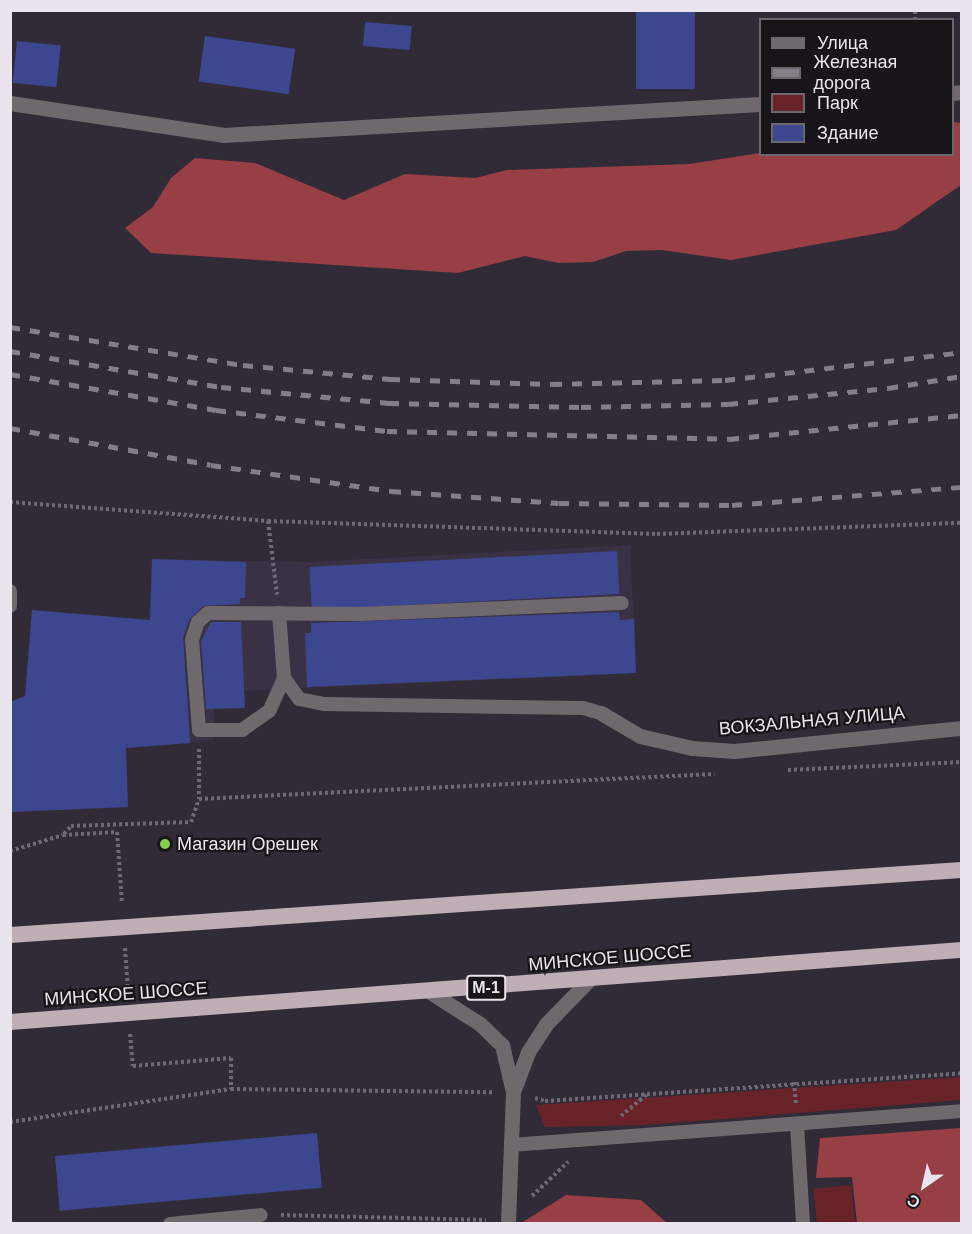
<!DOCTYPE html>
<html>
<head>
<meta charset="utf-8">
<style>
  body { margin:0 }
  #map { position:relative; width:972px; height:1234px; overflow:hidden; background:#312a37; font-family:Arial,sans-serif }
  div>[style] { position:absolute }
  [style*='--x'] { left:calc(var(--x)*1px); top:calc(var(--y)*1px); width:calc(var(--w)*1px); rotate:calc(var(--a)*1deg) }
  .built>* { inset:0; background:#3b3144 }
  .green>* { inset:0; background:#682329; transform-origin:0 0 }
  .forest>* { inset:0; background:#983f45 }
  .building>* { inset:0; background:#3d4790; transform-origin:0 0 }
  .path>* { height:4px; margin-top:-2px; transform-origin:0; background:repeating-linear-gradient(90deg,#706975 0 3px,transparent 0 6px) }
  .service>* { height:14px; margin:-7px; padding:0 7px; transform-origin:7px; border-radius:7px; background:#6f686c }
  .minor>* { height:15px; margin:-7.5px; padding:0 7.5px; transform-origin:7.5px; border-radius:7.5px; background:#6f686c }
  .trunk>* { height:16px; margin:-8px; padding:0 8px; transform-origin:8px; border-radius:8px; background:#beaeb6 }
  .rail>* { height:4.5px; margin-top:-2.25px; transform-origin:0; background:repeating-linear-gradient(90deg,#847e89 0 10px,transparent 0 20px) }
  .dots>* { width:16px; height:16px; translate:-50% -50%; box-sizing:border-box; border:3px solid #17141a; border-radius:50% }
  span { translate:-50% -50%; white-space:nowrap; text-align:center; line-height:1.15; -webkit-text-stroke:4.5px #17141a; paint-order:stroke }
  .shield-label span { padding:2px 4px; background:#17141a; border:2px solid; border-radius:4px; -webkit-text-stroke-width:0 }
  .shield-label { font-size:16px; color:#e9e4ed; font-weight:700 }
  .street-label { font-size:18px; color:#e9e4ed }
  .poi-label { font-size:18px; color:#e9e4ed }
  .left { translate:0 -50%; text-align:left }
  .frame { position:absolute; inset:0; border:12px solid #e9e4ed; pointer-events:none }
  .legend { position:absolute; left:759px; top:18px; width:195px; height:138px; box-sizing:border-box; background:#17141a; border:2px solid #6b676e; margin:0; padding:8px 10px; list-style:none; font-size:18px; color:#e9e4ed }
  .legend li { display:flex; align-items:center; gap:12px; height:30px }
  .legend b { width:30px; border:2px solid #6b676e }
  .north { position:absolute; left:894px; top:1156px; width:60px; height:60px; -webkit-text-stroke:4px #17141a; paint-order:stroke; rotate:214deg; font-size:16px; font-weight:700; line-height:24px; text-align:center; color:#e9e4ed }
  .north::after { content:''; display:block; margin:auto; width:21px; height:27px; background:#e9e4ed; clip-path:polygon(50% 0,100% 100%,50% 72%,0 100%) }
</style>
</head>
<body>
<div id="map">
  <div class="built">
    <div style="clip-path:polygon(630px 545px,636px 673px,244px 691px,245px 708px,214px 709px,214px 740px,161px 745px,149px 626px,152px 559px,309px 562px)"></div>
  </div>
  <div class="green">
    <div style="clip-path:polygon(961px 1077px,961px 1100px,646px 1125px,545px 1127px,536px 1105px)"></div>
    <div style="left:851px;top:1185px;width:38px;height:38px;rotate:84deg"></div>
  </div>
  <div class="forest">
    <div style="clip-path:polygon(953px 122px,961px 123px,961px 185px,896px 230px,731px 260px,662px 250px,626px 251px,593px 262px,558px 263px,525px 256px,458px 273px,151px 253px,125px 228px,153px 207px,171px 178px,195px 158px,255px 163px,344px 200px,405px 174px,475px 178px,507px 170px,689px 164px,760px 153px,952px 154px)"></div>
    <div style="clip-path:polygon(961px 1128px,961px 1223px,857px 1223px,852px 1177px,816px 1178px,820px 1138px)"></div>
    <div style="clip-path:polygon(566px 1195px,641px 1200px,667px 1223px,521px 1223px)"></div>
  </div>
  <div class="building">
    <div style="left:636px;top:10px;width:59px;height:79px"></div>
    <div style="left:365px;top:22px;width:47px;height:24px;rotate:5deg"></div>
    <div style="left:205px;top:36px;width:91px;height:46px;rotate:8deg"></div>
    <div style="left:17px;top:41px;width:44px;height:42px;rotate:6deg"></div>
    <div style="left:617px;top:551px;width:43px;height:308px;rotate:87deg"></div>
    <div style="clip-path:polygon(152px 559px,246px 562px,245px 598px,240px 598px,240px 604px,203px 606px,190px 619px,183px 637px,190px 743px,126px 748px,128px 807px,10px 812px,10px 702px,25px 696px,32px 610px,150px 620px)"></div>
    <div style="clip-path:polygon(619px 612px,620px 620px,634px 619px,636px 673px,307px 687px,305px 633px,311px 633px,311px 623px)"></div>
    <div style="clip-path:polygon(211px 622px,241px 622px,245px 708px,206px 709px,201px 641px)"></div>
    <div style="left:317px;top:1133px;width:55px;height:263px;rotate:85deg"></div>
  </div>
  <div class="path">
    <div style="--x:915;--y:20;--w:10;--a:-90"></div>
    <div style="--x:10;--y:502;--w:259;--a:4.2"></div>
    <div style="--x:268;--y:521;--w:389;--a:1.9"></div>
    <div style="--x:657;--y:534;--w:305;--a:-2.1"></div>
    <div style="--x:268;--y:521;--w:74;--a:83"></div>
    <div style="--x:199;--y:749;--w:50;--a:90"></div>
    <div style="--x:788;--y:770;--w:174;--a:-2.6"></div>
    <div style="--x:64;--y:834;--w:11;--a:-49"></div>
    <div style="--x:71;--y:826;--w:120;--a:-1.9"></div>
    <div style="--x:191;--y:822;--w:24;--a:-71"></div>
    <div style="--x:199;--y:799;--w:516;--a:-2.78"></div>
    <div style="--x:10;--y:851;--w:55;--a:-16.8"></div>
    <div style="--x:63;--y:835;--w:54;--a:-3.2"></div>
    <div style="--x:117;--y:832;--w:72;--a:86"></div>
    <div style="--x:125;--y:948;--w:43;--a:86"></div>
    <div style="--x:130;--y:1034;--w:32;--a:85"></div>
    <div style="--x:133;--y:1066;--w:98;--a:-4.7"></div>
    <div style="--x:231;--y:1058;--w:31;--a:90"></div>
    <div style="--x:231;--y:1089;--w:261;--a:0.7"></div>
    <div style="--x:794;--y:1082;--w:22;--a:85"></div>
    <div style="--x:535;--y:1098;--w:10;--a:17"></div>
    <div style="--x:545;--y:1101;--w:418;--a:-3.8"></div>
    <div style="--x:621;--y:1116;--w:34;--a:-40"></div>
    <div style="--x:10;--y:1122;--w:223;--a:-8.5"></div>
    <div style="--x:532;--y:1196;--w:50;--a:-43.4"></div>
    <div style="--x:281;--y:1215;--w:205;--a:1.4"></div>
  </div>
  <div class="service">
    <div style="--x:10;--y:591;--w:15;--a:90"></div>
    <div style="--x:279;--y:613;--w:65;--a:85.6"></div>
    <div style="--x:284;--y:678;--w:26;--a:54"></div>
    <div style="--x:299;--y:699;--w:25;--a:11"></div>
    <div style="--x:324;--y:704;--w:259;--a:0.9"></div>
    <div style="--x:583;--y:708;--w:19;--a:16"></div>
    <div style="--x:284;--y:678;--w:36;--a:114"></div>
    <div style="--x:269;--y:711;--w:33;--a:145"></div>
    <div style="--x:242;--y:730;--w:43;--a:180"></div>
    <div style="--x:199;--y:730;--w:90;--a:-94.4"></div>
    <div style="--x:192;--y:640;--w:19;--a:-72"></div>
    <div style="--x:198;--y:622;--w:13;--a:-42"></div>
    <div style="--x:208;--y:613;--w:153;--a:0.4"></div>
    <div style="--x:361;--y:614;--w:261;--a:-2.4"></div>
    <div style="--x:797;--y:1125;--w:99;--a:86.5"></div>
    <div style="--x:511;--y:1145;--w:452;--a:-4.3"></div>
    <div style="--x:170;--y:1224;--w:91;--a:-5.6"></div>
  </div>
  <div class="minor">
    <div style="--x:952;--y:93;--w:10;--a:-6"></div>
    <div style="--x:10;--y:103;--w:215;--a:8.5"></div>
    <div style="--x:223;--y:135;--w:538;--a:-3.3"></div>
    <div style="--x:601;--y:713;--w:45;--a:30.5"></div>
    <div style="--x:640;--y:736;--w:53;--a:13"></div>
    <div style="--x:692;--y:748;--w:42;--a:4.1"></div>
    <div style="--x:734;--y:751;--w:229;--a:-5.8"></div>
    <div style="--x:430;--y:992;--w:59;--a:32.6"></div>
    <div style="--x:480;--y:1024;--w:30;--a:44"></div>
    <div style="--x:502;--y:1045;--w:48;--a:76.8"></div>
    <div style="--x:513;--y:1092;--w:132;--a:92.2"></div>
    <div style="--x:513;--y:1092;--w:43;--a:-69.4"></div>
    <div style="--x:528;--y:1052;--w:33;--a:-57"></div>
    <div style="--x:546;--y:1024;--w:62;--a:-45.7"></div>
  </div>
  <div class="trunk">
    <div style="--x:10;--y:935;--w:954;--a:-3.91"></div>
    <div style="--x:10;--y:1022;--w:955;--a:-4.33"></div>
  </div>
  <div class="rail">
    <div style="--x:10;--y:327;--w:236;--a:9.3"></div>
    <div style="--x:243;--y:365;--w:148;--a:5.4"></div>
    <div style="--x:390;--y:379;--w:162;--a:1.8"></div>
    <div style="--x:552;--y:384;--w:173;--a:-1.3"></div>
    <div style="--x:725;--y:380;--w:239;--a:-6.7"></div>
    <div style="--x:10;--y:351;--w:214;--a:9.7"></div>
    <div style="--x:221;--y:387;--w:169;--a:5.4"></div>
    <div style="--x:389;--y:403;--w:192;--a:1.2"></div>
    <div style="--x:581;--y:407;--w:147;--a:-1.2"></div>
    <div style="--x:728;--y:404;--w:161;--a:-5.7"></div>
    <div style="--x:888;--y:388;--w:75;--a:-9.2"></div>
    <div style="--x:10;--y:374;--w:209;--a:9.9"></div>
    <div style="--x:216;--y:410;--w:172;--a:7"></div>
    <div style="--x:387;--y:431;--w:342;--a:1.3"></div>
    <div style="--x:729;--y:439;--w:234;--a:-5.9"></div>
    <div style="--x:10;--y:428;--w:204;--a:10.4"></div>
    <div style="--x:211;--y:465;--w:182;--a:8.2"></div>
    <div style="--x:391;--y:491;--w:168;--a:4.1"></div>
    <div style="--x:559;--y:503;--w:173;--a:0.7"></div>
    <div style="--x:732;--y:505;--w:231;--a:-4.5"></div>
  </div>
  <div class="dots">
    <div style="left:165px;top:844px;background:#84d04d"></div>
  </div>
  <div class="shield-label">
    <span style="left:486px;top:988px">М-1</span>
  </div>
  <div class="street-label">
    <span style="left:812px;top:721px;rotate:-5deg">ВОКЗАЛЬНАЯ УЛИЦА</span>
    <span style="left:610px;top:958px;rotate:-5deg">МИНСКОЕ ШОССЕ</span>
    <span style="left:126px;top:994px;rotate:-4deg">МИНСКОЕ ШОССЕ</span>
  </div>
  <div class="poi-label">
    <span class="left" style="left:177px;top:844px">Магазин Орешек</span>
  </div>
  <div class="frame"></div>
  <ul class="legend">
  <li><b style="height:8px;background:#6f686c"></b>Улица</li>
  <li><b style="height:8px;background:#847e89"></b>Железная дорога</li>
  <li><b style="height:16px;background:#682329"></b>Парк</li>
  <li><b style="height:16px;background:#3d4790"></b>Здание</li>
  </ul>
  <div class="north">С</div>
</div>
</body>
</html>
